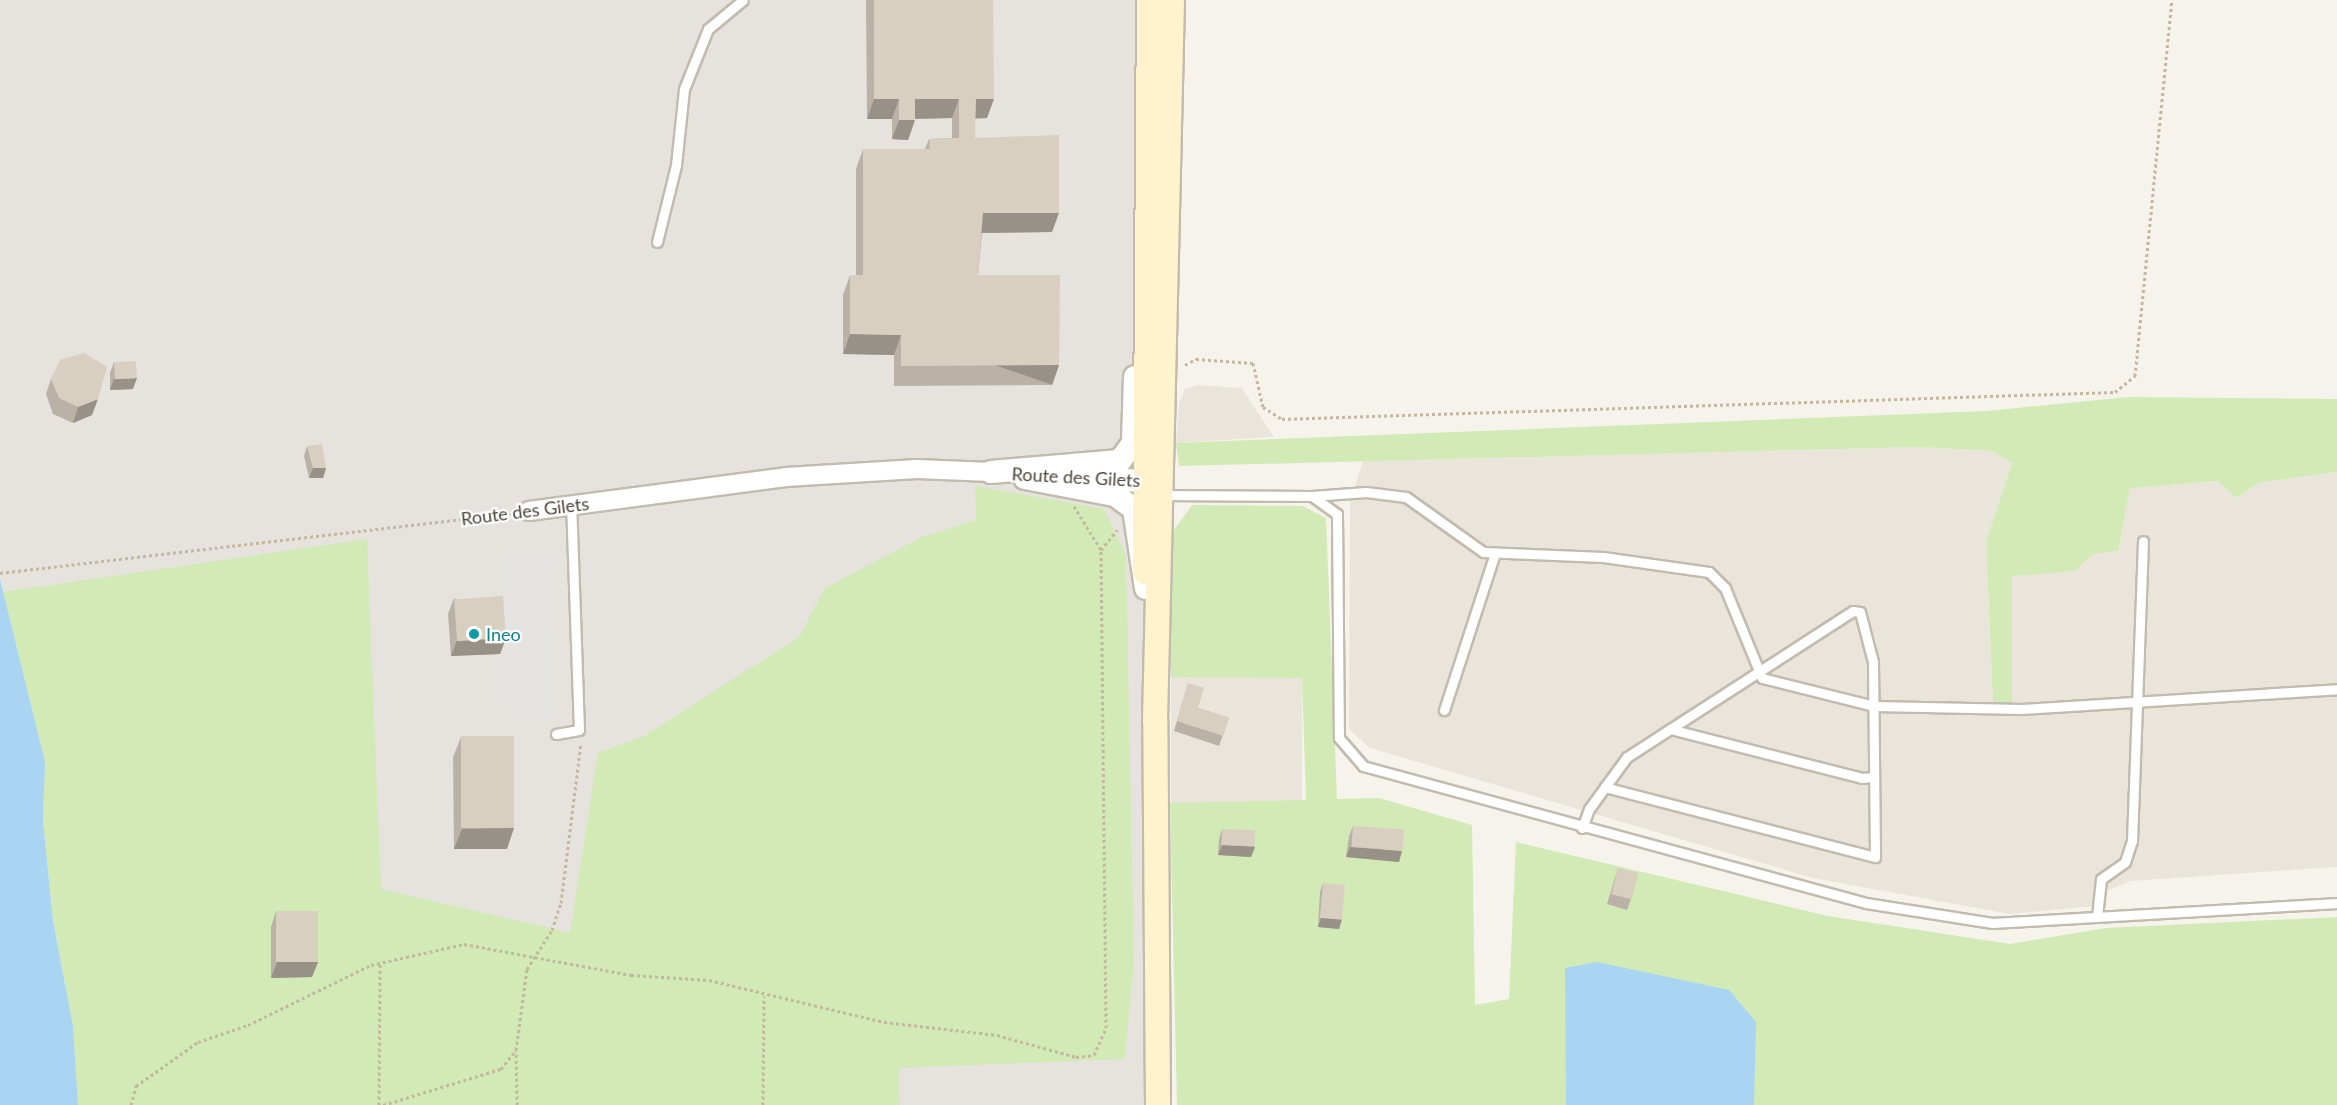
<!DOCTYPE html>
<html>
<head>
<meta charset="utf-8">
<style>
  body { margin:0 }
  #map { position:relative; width:2337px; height:1105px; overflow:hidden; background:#f6f3ec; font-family:Lato,sans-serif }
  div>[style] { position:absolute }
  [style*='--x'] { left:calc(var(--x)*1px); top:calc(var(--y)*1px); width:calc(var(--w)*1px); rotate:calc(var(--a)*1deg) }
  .residential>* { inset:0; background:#eae5da; transform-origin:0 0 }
  .industrial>* { inset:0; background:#e6e2dd }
  .green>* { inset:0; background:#d2eab5 }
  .parking>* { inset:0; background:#e5e3e0; transform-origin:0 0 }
  .water>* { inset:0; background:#a9d4f2 }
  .path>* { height:3px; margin-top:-1.5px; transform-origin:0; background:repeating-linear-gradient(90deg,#c4b79f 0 3px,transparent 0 6px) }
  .roads { filter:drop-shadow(2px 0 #c2bbae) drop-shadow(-2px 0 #c2bbae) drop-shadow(0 2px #c2bbae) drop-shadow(0 -2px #c2bbae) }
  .service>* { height:9px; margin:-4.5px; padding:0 4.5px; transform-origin:4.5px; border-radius:4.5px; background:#fff }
  .minor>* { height:18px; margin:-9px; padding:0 9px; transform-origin:9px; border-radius:9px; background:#fff }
  .tertiary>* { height:22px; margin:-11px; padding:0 11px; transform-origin:11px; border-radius:11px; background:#fff }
  .secondary>* { height:24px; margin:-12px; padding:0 12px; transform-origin:12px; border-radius:12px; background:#fff3cd }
  .wall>* { inset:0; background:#bab2a6 }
  .shaded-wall>* { inset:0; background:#979187; transform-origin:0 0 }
  .building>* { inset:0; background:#d8cfc1; transform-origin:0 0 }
  .dots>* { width:16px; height:16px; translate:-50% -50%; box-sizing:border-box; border:3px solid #fff; border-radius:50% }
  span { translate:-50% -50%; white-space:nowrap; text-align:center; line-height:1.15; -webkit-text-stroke:4.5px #fff; paint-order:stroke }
  .street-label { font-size:18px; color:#4b4439 }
  .culture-label { font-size:18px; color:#0d838f }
  .left { translate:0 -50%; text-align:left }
</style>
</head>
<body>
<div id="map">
  <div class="residential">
    <div style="clip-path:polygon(1198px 385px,1242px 388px,1274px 437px,1176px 443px,1179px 403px,1185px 389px)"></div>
    <div style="clip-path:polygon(1919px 447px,1992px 451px,2012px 462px,1986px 542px,1993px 703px,2012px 704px,2012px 575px,2075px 571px,2093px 554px,2118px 551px,2130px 488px,2218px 481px,2236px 498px,2261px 482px,2337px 472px,2337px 867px,2130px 881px,2107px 891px,2106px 905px,2010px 914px,1813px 878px,1370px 748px,1349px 729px,1350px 502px,1363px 461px)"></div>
    <div style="left:1171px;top:677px;width:131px;height:126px"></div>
  </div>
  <div class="industrial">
    <div style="clip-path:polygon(0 0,1148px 0,1151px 1105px,78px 1105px,40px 735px,0 579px)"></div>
  </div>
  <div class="green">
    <div style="clip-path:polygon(2129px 397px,2337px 399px,2337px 472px,2261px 482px,2236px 498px,2218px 481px,2130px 488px,2118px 551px,2093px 554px,2075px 571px,2012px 576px,2012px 704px,1993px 703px,1986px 542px,2012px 463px,1992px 451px,1919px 447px,1179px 466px,1176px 443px,1987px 411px)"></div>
    <div style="clip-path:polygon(975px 486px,1104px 509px,1126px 555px,1134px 963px,1125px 1059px,899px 1068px,900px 1105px,78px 1105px,73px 1027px,53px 920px,43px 821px,45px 762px,3px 592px,367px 539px,381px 889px,570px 933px,598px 753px,644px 736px,799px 637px,825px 588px,922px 537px,976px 520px)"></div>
    <div style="clip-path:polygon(1192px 505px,1303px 506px,1326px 518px,1337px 799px,1379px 798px,1472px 825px,1475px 1005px,1509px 999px,1516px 842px,1828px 916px,2010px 944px,2106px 928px,2337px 917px,2337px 1105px,1177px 1105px,1170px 803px,1306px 800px,1302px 678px,1171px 677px,1171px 534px)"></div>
  </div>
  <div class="parking">
    <div style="left:548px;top:551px;width:168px;height:45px;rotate:88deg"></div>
  </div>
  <div class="water">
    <div style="clip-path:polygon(0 579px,45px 762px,43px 821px,53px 920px,73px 1027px,78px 1105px,0 1105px)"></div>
    <div style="clip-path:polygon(1597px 962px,1729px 990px,1756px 1022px,1754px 1105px,1566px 1105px,1565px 968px)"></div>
  </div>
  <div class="path">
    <div style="--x:1185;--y:365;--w:13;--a:-29"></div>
    <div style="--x:1196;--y:359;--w:57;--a:4"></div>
    <div style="--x:1253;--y:363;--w:45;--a:77.2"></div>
    <div style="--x:1263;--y:407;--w:22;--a:32"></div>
    <div style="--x:1282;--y:419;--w:833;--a:-1.86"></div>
    <div style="--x:2115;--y:392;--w:26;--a:-39"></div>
    <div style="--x:2135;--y:376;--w:378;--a:-84.4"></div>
    <div style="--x:1074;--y:506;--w:52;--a:58.5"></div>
    <div style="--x:0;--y:573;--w:517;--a:-6.66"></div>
    <div style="--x:131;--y:1105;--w:20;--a:-75"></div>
    <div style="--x:136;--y:1086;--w:76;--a:-35.4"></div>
    <div style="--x:198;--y:1042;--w:53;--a:-18.8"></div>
    <div style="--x:248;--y:1025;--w:137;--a:-26"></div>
    <div style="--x:371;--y:965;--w:95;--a:-12.7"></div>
    <div style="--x:464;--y:944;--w:170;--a:10.5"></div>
    <div style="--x:631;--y:975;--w:78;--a:3.7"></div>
    <div style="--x:709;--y:980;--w:180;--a:13.5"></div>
    <div style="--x:884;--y:1022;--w:114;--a:6.6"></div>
    <div style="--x:997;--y:1035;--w:82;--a:15.6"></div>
    <div style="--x:1076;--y:1057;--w:18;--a:-6"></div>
    <div style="--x:1094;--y:1055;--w:30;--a:-66"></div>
    <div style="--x:1106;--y:1028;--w:478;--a:-90.6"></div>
    <div style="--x:1101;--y:550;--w:26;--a:-51"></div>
    <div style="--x:379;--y:1105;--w:143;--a:-89.6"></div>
    <div style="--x:383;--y:1105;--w:123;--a:-17"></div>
    <div style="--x:501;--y:1069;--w:23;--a:-52"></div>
    <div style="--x:517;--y:1105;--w:55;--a:-91"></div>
    <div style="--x:516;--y:1050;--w:82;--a:-82.3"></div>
    <div style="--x:527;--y:969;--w:46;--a:-57.3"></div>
    <div style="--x:552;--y:930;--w:28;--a:-72"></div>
    <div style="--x:561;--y:903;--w:161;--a:-82.9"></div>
    <div style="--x:763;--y:1105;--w:109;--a:-89.5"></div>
  </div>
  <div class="roads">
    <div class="service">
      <div style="--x:657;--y:242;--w:79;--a:-76.1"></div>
      <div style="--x:676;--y:165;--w:76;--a:-84"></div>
      <div style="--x:684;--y:89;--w:65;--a:-68.2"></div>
      <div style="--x:708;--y:29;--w:45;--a:-39.6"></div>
      <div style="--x:1161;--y:495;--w:151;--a:0.4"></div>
      <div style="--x:1312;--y:496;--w:31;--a:36"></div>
      <div style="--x:1337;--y:514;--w:224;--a:89.5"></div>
      <div style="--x:1339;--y:738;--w:37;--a:49"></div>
      <div style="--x:1363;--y:766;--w:521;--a:15.24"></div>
      <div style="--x:1866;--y:903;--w:128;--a:9"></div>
      <div style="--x:1992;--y:923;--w:346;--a:-3.3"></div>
      <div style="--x:1312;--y:496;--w:54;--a:-4.2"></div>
      <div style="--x:1366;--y:492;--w:40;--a:7.1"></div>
      <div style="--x:1406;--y:497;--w:95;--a:35.5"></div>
      <div style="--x:1483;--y:552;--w:120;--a:2.4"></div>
      <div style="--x:1603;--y:557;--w:107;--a:8.1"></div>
      <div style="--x:1709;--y:572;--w:23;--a:45"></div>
      <div style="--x:1725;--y:588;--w:97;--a:67.7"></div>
      <div style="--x:1762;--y:678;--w:115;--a:14"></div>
      <div style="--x:1874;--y:706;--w:148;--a:1.2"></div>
      <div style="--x:2022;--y:709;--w:316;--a:-3.6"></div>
      <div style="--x:1444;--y:710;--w:165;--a:-72"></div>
      <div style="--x:1670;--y:729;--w:198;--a:14.3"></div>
      <div style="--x:1862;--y:778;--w:12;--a:-5"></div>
      <div style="--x:556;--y:734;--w:23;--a:-10"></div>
      <div style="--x:579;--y:730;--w:224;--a:-92"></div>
      <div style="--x:1582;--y:828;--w:20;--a:-70"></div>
      <div style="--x:1589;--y:809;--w:27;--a:-54"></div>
      <div style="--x:1605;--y:787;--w:37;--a:-54"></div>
      <div style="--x:1627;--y:757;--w:269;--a:-32.9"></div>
      <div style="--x:1853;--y:611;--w:7;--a:8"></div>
      <div style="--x:1860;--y:612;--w:52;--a:75.4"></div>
      <div style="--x:1873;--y:662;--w:195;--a:89.4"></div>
      <div style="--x:1875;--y:857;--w:279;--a:-165.5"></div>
      <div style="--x:2097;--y:917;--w:38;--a:-84"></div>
      <div style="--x:2101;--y:879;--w:29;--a:-35"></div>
      <div style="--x:2125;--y:862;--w:22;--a:-72"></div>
      <div style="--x:2132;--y:841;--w:300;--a:-87.9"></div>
    </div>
    <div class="minor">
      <div style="--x:529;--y:511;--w:259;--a:-7.5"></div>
      <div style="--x:786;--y:477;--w:131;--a:-3.5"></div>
      <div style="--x:917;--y:469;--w:74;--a:2.3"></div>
    </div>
    <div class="tertiary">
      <div style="--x:991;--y:472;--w:129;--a:-4.9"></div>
      <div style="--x:1120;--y:461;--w:22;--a:-54"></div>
      <div style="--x:1133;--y:443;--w:66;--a:-88.3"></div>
      <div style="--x:1025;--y:478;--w:92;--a:10.7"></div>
      <div style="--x:1115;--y:495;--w:24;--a:36"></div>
      <div style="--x:1134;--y:509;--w:80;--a:81.4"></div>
      <div style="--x:1089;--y:478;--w:72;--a:3.2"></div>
    </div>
    <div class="secondary">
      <div style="--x:1145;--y:572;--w:572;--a:-89.6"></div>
      <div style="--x:1158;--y:1105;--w:384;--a:-90.4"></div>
      <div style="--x:1155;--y:721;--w:721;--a:-88.65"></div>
    </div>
  </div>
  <div class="wall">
    <div style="clip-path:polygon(866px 0,993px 0,987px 118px,975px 118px,975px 138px,1052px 232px,982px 233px,978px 275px,1059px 365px,1052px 385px,894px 386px,894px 355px,843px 354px,843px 295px,850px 275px,856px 275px,856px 169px,863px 149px,925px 149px,929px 139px,952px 138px,952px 118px,915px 119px,908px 140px,892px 139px,892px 119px,867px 119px)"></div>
    <div style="clip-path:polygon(114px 362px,133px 389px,110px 390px,110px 373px)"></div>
    <div style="clip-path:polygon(51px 379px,92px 415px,73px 423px,53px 414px,46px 394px)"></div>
    <div style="clip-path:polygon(307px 446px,326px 468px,323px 478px,309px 478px,304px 456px)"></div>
    <div style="clip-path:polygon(454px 598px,506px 638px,500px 654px,451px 656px,448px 614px)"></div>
    <div style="clip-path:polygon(1188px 683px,1198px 708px,1229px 718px,1219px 746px,1174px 731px)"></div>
    <div style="clip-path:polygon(461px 737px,507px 849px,454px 849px,453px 757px)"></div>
    <div style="clip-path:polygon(1353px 826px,1399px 862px,1346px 857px,1349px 836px)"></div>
    <div style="clip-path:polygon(1222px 829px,1255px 847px,1251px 857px,1218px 855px,1219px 839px)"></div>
    <div style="clip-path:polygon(1618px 868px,1631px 899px,1627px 910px,1607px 904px)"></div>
    <div style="clip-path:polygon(1323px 883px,1342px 919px,1339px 929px,1318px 927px,1320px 892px)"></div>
    <div style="clip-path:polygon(276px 911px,318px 962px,312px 977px,271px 978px,271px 927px)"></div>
  </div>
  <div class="shaded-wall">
    <div style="clip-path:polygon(874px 99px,899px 99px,892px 119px,867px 119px)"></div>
    <div style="clip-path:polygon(915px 99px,959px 99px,952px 118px,908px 119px)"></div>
    <div style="clip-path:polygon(976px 99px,994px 99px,987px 118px,969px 119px)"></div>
    <div style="clip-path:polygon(899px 120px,915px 120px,908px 140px,892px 139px)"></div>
    <div style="clip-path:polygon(983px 213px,1059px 213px,1052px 232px,976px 233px)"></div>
    <div style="clip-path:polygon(850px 334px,901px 335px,894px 355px,843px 354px)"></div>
    <div style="left:1059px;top:365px;width:21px;height:158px;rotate:109deg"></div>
    <div style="clip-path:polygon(137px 378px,133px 389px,110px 390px,114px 379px)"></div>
    <div style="clip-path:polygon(98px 399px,92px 415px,73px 423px,78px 407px)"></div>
    <div style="clip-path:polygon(313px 468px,326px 468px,323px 478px,309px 478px)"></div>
    <div style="clip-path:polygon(506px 638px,500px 654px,451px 656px,457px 640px)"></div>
    <div style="clip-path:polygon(514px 828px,507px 849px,454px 849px,462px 829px)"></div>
    <div style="clip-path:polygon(1222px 845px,1255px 847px,1251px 857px,1218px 855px)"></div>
    <div style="clip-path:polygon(1350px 847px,1402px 851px,1399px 862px,1346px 857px)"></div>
    <div style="clip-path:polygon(1321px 918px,1342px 919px,1339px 929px,1318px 927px)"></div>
    <div style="clip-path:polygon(277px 962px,318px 962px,312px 977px,271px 978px)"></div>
  </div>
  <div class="building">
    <div style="clip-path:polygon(874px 0,993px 0,994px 99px,976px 99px,975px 138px,1059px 135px,1059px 213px,983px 213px,978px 275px,1060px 275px,1059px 365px,901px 366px,901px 335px,850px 334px,850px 275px,863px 275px,863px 149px,930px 149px,929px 139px,959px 138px,959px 99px,915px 99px,915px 120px,899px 120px,899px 99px,874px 99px)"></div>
    <div style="clip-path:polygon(84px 353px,107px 367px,98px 399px,78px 407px,59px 398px,51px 379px,60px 360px)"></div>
    <div style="left:136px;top:361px;width:17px;height:22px;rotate:87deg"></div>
    <div style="clip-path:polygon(322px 444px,326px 468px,313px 468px,307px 446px)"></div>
    <div style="left:503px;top:596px;width:42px;height:49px;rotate:86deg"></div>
    <div style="clip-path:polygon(1188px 683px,1204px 688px,1198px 708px,1229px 718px,1223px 736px,1177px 721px)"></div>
    <div style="left:514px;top:736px;width:92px;height:53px;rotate:90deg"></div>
    <div style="left:1353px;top:826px;width:51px;height:21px;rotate:4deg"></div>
    <div style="left:1222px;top:829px;width:33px;height:16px;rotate:2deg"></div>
    <div style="left:1618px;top:868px;width:21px;height:27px;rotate:14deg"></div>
    <div style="left:1323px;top:883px;width:22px;height:35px;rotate:5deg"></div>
    <div style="left:276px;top:911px;width:42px;height:51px"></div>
  </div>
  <div class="dots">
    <div style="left:474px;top:634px;background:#0f9aa8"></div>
  </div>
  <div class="street-label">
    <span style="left:1076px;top:477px;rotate:3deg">Route des Gilets</span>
    <span style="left:525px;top:511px;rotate:-7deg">Route des Gilets</span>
  </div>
  <div class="culture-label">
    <span class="left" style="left:486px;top:634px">Ineo</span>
  </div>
</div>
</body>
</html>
